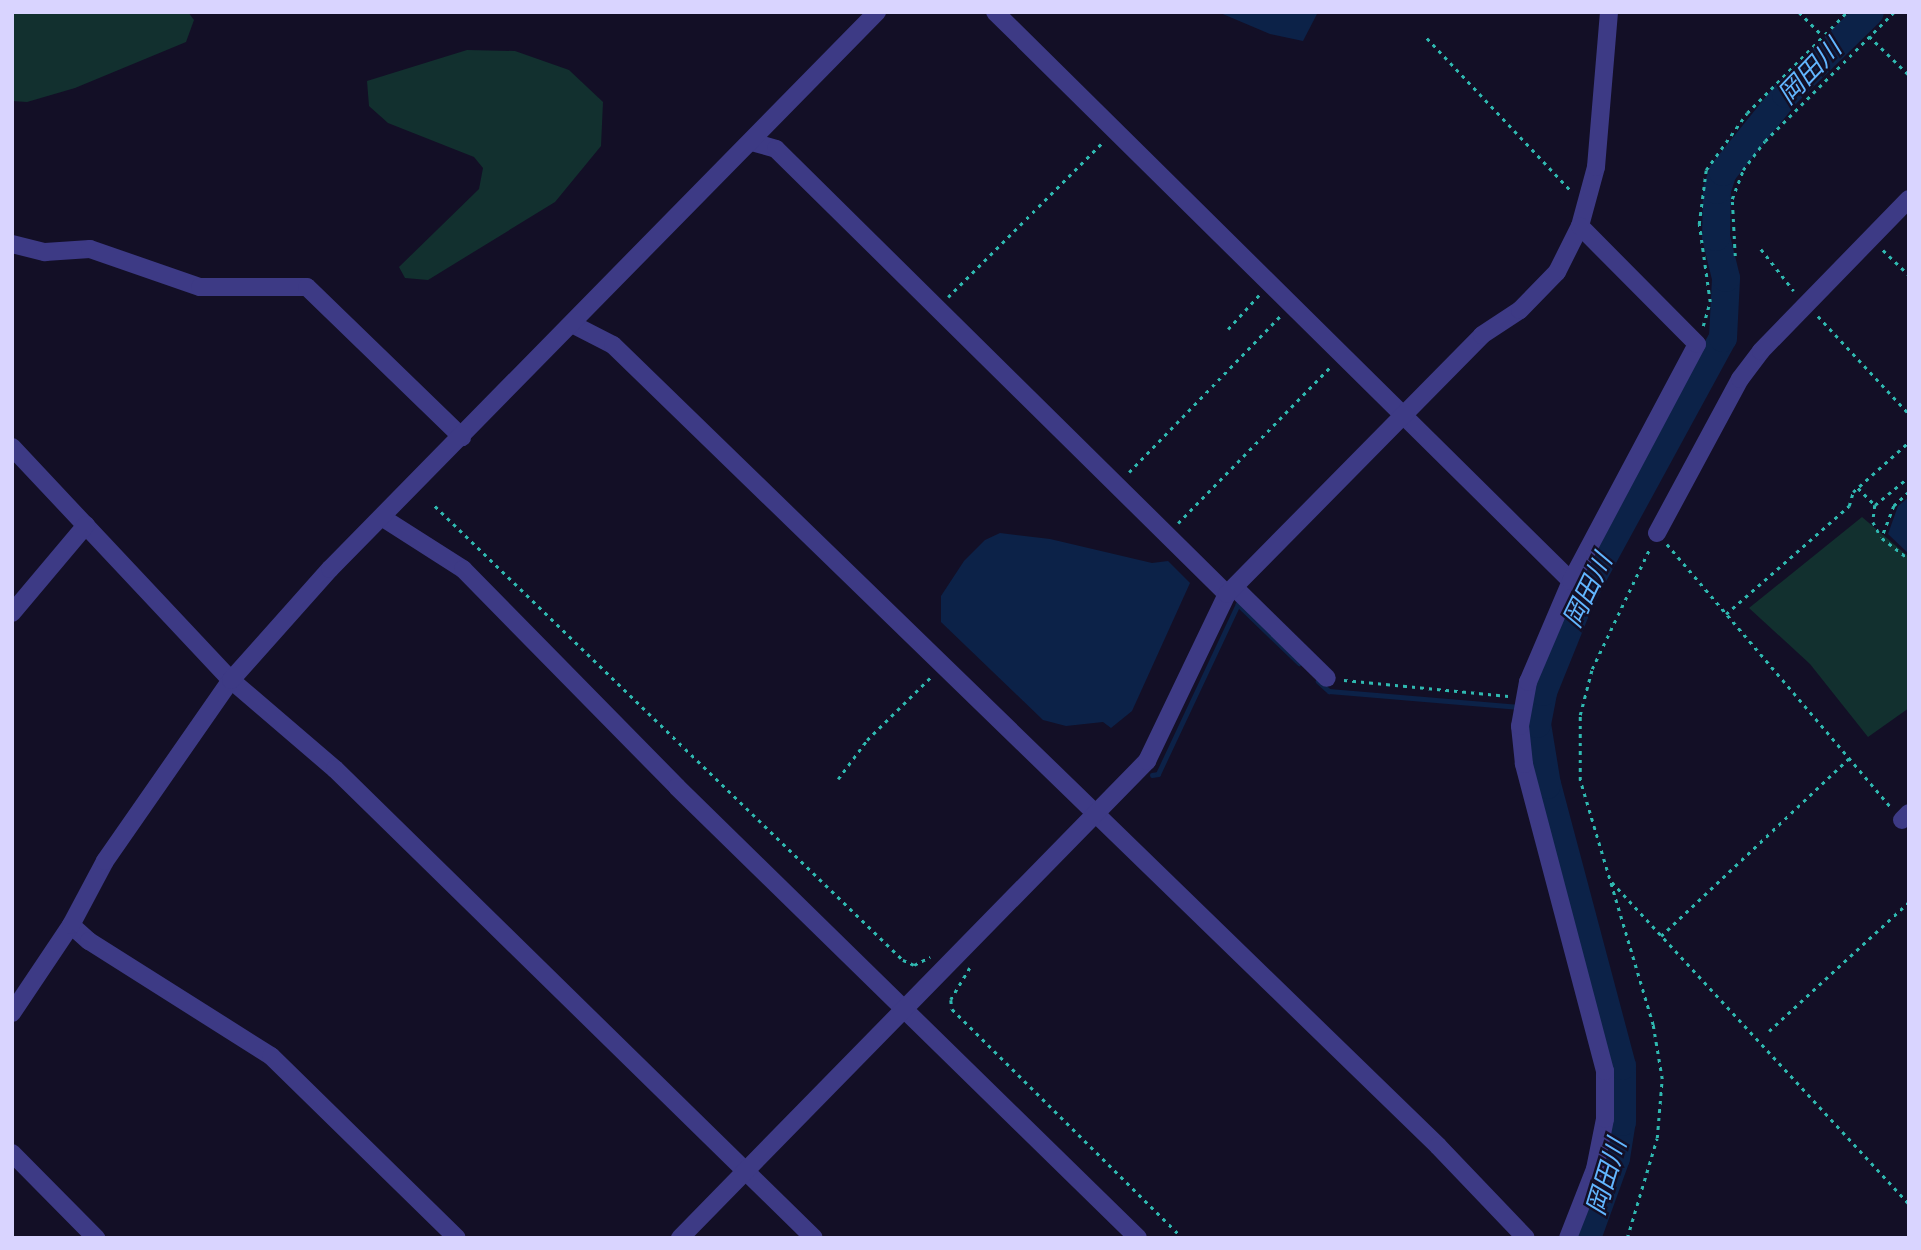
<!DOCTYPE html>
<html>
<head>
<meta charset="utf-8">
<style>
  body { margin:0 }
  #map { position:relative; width:1921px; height:1250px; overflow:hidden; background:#130f26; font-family:Arial,"Noto Sans JP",sans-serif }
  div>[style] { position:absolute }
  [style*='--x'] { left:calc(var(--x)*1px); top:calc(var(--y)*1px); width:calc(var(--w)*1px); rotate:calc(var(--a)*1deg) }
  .green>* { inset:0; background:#12302f }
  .water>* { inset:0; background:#0c2248 }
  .stream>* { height:4.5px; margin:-2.25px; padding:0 2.25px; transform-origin:2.25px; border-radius:2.25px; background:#0c2248 }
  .river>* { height:28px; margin:-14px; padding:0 14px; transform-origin:14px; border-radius:14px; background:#0c2248 }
  .path>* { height:2.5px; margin-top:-1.25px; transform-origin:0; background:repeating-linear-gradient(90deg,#2fb8b0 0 3.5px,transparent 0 8.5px) }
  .minor>* { height:18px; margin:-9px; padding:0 9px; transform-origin:9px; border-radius:9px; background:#3d3a85 }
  span { translate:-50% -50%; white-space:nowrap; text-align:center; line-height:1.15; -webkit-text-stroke:5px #130f26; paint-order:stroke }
  .water-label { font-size:26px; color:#62b6ff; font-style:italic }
  .frame { position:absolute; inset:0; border:14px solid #d9d4ff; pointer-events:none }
</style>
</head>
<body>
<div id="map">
  <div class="green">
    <div style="clip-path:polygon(12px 12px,188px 12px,194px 20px,186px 42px,75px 88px,27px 102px,12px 101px)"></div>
    <div style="clip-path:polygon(467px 50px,515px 51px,569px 70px,603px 102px,601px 146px,555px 202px,428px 280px,405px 278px,399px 267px,479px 189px,483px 168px,474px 157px,388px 123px,369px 106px,367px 81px)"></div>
    <div style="clip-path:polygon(1862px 517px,1909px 557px,1909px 708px,1868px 737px,1810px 664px,1749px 608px)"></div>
  </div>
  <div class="water">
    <div style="clip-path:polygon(1218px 12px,1318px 12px,1303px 41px,1270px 34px)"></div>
    <div style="clip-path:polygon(1909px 497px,1909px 554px,1888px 534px,1898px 506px)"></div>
    <div style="clip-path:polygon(1000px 533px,1050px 539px,1152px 563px,1168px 561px,1190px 583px,1132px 711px,1111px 728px,1103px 722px,1066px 726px,1043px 720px,941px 622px,941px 596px,964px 561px,985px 540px)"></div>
  </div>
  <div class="stream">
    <div style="--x:1318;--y:681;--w:15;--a:42"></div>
    <div style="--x:1329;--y:691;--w:191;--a:4.8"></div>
    <div style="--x:1527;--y:708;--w:13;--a:9"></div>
    <div style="--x:1152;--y:775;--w:6;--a:-9"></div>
    <div style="--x:1158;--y:774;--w:188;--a:-64.8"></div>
    <div style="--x:1238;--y:604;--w:85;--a:44"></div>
  </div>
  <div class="river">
    <div style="--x:1587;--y:1238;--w:85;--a:-70.1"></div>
    <div style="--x:1616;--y:1158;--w:36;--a:-81"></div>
    <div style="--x:1622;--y:1122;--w:56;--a:-90"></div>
    <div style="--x:1622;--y:1066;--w:291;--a:-104.9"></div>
    <div style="--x:1547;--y:785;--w:62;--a:-99.3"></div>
    <div style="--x:1537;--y:724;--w:33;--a:-79"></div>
    <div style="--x:1543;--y:692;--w:101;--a:-68"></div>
    <div style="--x:1581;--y:598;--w:296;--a:-61.4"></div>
    <div style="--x:1723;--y:338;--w:60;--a:-87.1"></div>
    <div style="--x:1726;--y:278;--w:42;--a:-103.7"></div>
    <div style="--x:1716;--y:237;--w:47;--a:-88.8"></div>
    <div style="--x:1717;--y:190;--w:19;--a:-72"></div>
    <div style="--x:1723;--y:172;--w:100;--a:-51.1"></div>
    <div style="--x:1786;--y:94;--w:117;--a:-44.3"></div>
  </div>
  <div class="path">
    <div style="--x:1799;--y:12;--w:31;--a:45"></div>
    <div style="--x:1869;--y:36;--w:56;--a:44.3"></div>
    <div style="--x:1427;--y:38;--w:210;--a:46.7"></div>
    <div style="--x:1761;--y:249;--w:53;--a:51.8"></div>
    <div style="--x:1883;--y:250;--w:36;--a:44"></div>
    <div style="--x:1735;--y:256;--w:57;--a:-93"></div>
    <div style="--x:1732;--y:199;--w:31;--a:-69"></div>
    <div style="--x:1743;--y:170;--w:36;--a:-53"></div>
    <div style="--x:1765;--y:141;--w:182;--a:-45"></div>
    <div style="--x:948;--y:297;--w:221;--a:-45"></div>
    <div style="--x:1818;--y:316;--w:134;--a:47.1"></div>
    <div style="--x:1703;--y:326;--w:25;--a:-74"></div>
    <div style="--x:1710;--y:302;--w:79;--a:-98"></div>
    <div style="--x:1699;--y:224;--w:54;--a:-82.6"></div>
    <div style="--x:1706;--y:170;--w:70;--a:-54.3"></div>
    <div style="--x:1747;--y:113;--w:142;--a:-45.3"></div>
    <div style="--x:1228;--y:329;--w:46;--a:-47.6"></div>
    <div style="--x:1129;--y:472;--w:217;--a:-45.9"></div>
    <div style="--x:1858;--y:488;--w:24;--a:45"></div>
    <div style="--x:1875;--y:505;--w:44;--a:-39.5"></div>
    <div style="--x:1909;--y:492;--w:21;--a:137"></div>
    <div style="--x:1894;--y:506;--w:34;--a:111"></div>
    <div style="--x:1882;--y:538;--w:34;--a:38"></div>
    <div style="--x:1875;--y:505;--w:17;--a:97"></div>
    <div style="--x:1873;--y:522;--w:17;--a:62"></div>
    <div style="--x:435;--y:506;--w:652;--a:44.13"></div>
    <div style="--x:903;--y:960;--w:12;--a:24"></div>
    <div style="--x:914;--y:965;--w:18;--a:-27"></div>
    <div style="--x:1178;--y:523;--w:218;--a:-45.7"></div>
    <div style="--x:1667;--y:544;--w:347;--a:49.6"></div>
    <div style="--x:1726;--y:614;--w:164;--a:-41.3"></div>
    <div style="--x:1849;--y:506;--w:15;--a:-74"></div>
    <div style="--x:1853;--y:492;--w:75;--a:-41.8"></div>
    <div style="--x:1344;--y:680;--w:165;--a:5.6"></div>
    <div style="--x:838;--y:779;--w:49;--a:-53.4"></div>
    <div style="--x:867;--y:740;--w:91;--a:-44.6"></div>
    <div style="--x:1612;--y:882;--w:438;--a:47.3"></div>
    <div style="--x:1661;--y:936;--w:259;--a:-43.4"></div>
    <div style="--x:970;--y:968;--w:37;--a:121"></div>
    <div style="--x:951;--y:1000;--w:9;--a:84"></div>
    <div style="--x:952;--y:1009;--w:325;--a:44.8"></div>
    <div style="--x:1769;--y:1031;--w:190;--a:-42.7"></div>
    <div style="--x:1627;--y:1238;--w:104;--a:-73.3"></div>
    <div style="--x:1657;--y:1138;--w:59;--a:-85.2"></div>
    <div style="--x:1662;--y:1079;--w:55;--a:-99.5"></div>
    <div style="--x:1653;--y:1025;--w:256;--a:-106.6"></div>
    <div style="--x:1580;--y:780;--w:65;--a:-90"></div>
    <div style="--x:1580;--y:715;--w:48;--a:-75.4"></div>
    <div style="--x:1592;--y:669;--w:134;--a:-64.4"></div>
  </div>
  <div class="minor">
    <div style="--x:995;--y:12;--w:810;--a:44.65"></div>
    <div style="--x:752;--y:142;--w:25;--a:16"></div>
    <div style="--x:776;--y:149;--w:634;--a:44.62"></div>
    <div style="--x:12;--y:244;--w:34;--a:14"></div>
    <div style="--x:45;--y:252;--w:45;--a:-3.8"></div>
    <div style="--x:90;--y:249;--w:116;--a:19.1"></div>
    <div style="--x:200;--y:287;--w:107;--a:0"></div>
    <div style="--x:307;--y:287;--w:216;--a:44.1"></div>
    <div style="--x:572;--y:324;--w:46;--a:27.1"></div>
    <div style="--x:613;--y:345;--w:1150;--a:44.15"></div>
    <div style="--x:1438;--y:1146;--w:127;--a:46.3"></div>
    <div style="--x:12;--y:447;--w:320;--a:46.8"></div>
    <div style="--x:231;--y:680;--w:137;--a:40.6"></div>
    <div style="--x:335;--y:769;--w:670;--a:44.4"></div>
    <div style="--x:383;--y:518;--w:95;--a:32.5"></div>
    <div style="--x:463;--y:569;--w:305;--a:45.5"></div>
    <div style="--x:677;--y:787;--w:645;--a:44.37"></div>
    <div style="--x:1657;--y:533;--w:175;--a:-61.7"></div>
    <div style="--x:1740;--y:379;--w:35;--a:-53"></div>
    <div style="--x:1761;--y:351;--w:212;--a:-45.8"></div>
    <div style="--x:1236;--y:589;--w:127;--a:44.4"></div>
    <div style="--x:12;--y:613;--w:115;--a:-49.9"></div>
    <div style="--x:1902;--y:820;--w:10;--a:-45"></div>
    <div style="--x:71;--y:925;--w:24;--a:42"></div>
    <div style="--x:89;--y:941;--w:215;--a:32.3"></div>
    <div style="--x:271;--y:1056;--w:260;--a:44.4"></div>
    <div style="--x:12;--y:1013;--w:106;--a:-56.2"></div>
    <div style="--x:71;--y:925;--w:72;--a:-62"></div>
    <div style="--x:105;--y:861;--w:221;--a:-55.2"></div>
    <div style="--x:231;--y:680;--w:149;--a:-48.3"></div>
    <div style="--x:330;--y:569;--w:781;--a:-45.52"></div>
    <div style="--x:12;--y:1153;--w:120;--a:45.3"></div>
    <div style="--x:680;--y:1238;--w:668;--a:-45.61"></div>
    <div style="--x:1147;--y:761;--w:185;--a:-64.4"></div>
    <div style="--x:1227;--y:594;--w:363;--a:-45.4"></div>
    <div style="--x:1482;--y:335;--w:45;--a:-33.3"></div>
    <div style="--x:1520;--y:310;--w:53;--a:-45.8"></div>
    <div style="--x:1557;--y:272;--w:51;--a:-63.4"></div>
    <div style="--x:1580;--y:226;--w:61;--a:-74.8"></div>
    <div style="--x:1596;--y:167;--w:156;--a:-85.2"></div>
    <div style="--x:1568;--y:1238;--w:74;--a:-68.6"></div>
    <div style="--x:1595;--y:1169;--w:51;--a:-78.7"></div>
    <div style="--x:1605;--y:1119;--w:48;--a:-90"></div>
    <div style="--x:1605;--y:1071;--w:318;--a:-104.8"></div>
    <div style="--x:1524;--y:764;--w:38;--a:-96"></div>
    <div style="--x:1520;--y:726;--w:45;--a:-79.7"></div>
    <div style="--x:1528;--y:682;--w:110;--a:-66.9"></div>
    <div style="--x:1571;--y:581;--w:268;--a:-62"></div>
    <div style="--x:1697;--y:344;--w:166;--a:-134.8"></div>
  </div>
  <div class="water-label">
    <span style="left:1810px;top:72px;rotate:-46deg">岡田川</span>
    <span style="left:1588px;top:591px;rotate:-64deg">岡田川</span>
    <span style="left:1607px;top:1177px;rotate:-73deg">岡田川</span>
  </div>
  <div class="frame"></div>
</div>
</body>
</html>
